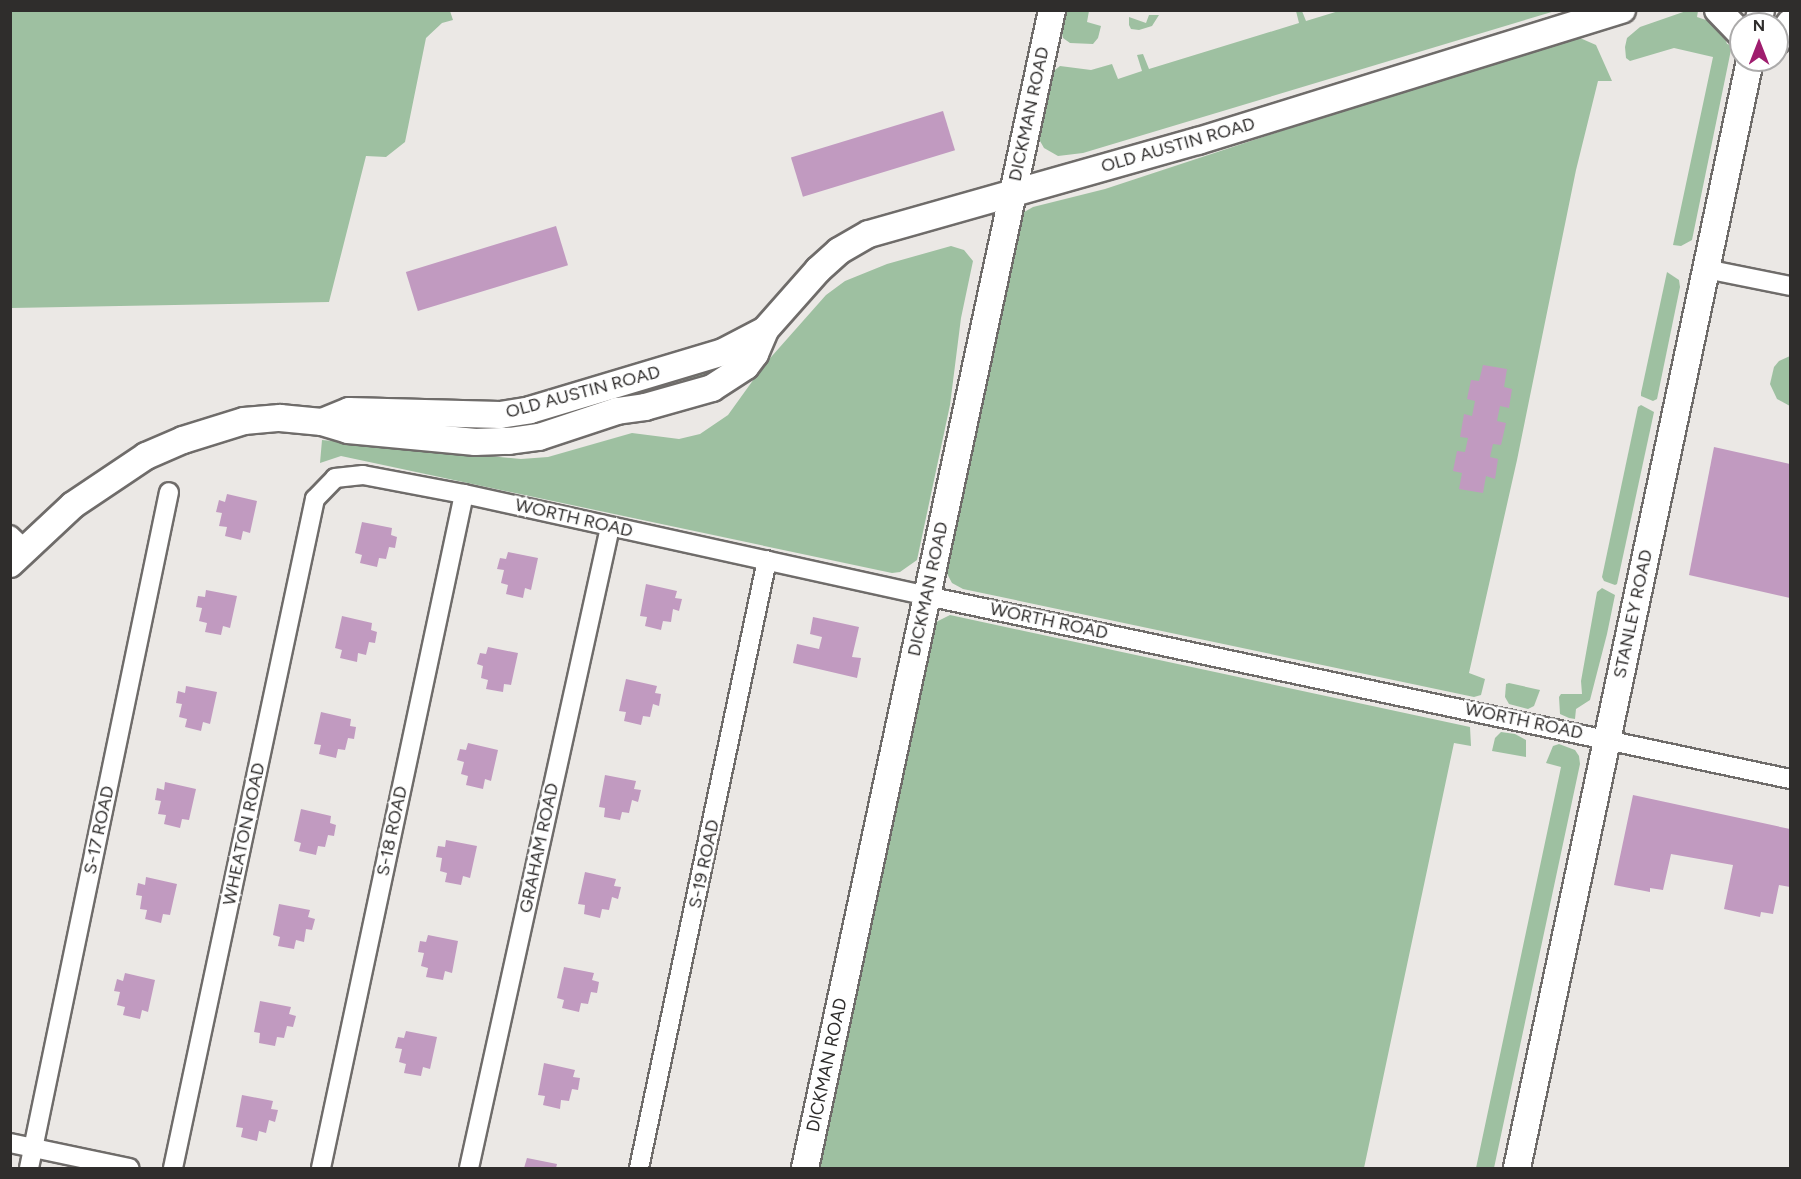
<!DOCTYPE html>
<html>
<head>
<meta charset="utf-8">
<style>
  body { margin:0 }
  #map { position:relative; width:1801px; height:1179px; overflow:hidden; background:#ebe8e5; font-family:Figtree,sans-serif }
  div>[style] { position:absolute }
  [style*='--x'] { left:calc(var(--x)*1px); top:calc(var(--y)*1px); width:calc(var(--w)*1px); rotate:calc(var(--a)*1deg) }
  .green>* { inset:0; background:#9ec0a1 }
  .building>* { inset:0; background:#c19ac0; transform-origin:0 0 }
  .roads { filter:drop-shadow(2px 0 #6f6c6a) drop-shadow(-2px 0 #6f6c6a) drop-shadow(0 2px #6f6c6a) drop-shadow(0 -2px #6f6c6a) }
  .street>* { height:18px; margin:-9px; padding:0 9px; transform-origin:9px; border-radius:9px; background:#fff }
  .secondary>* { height:26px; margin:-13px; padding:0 13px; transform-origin:13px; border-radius:13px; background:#fff }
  span { translate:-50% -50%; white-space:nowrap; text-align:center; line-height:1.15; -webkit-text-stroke:5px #fff; paint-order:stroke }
  .street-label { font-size:18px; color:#2f2d2c }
  .frame { position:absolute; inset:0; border:12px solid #2f2d2c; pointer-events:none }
  .north { position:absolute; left:1729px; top:12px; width:60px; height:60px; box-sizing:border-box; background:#fff; border:2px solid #acabab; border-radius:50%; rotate:0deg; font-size:16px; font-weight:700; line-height:24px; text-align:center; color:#2f2d2c }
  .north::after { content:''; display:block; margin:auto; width:21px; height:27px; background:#9f1d6e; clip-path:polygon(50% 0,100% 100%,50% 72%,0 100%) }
</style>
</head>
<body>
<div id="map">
  <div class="green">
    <div style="clip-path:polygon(1342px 10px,1555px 11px,1083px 153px,1058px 156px,1044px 148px,1040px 141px,1039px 132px,1050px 74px,1060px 66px,1091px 70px,1112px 64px,1118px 79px,1142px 71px,1137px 55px,1143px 54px,1149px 69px,1299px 23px,1296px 11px,1302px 11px,1306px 21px)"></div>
    <div style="clip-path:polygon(1689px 10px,1698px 11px,1697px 17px,1715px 23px,1724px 34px,1727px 44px,1732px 45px,1692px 240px,1681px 246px,1673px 245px,1713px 57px,1674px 48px,1630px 61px,1626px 58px,1625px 47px,1627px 38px,1640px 27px)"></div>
    <div style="clip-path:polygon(450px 11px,453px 20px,442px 23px,426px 38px,405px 142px,386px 157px,366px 156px,329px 302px,11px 308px,11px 11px)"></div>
    <div style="clip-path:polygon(1064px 11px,1089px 11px,1087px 22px,1101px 26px,1098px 38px,1093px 44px,1070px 43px,1063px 38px,1061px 30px)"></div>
    <div style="clip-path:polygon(1149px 15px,1159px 15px,1152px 26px,1139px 30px,1131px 29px,1129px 25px,1129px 17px,1146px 23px)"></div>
    <div style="clip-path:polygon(1580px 38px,1596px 45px,1612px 81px,1598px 81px,1576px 170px,1517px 460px,1469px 673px,1485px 679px,1481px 695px,1474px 697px,963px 589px,952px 583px,944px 568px,1019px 215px,1033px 207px,1105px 189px,1421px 85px)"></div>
    <div style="clip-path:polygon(951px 246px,964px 250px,973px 261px,961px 318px,950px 405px,917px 560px,900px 572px,892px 573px,341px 456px,320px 463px,322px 440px,521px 459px,548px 457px,632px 433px,679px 439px,700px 434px,728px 415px,764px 365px,826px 295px,845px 281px,887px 264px)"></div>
    <div style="clip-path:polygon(1667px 272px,1679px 280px,1680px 287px,1657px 399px,1653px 401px,1641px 396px,1641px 393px)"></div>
    <div style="clip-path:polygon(1790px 356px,1790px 406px,1777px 399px,1770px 384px,1774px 367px,1779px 361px)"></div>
    <div style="clip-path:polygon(714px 361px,717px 369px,698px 379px,683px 381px,682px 375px)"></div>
    <div style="clip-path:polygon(1641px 405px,1654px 412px,1617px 584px,1615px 585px,1604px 581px,1602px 577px,1638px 407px)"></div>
    <div style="clip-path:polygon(1602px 588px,1615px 595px,1607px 634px,1590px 700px,1576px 709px,1575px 719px,1569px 718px,1560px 714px,1559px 697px,1561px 694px,1582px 694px,1581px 681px,1597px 592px)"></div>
    <div style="clip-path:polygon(950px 615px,1470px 727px,1471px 746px,1454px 743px,1364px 1168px,814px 1168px,928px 631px,938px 621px)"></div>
    <div style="clip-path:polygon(1509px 683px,1540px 690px,1534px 706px,1528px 709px,1509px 704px,1505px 697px,1506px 684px)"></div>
    <div style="clip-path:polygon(1501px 732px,1515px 734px,1526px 740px,1526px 757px,1492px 751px,1495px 738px)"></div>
    <div style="clip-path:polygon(1559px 744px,1575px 750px,1579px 756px,1580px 764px,1494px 1168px,1476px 1168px,1561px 767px,1546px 763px,1553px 746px)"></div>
  </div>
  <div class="building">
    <div style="left:943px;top:111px;width:41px;height:159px;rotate:73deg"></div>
    <div style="left:556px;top:226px;width:41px;height:157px;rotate:73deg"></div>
    <div style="clip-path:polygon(1483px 365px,1507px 369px,1504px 387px,1512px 389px,1509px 408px,1500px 406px,1497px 421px,1506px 423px,1501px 445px,1493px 444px,1490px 457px,1498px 459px,1495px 479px,1486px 476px,1483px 493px,1459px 489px,1462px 473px,1453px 471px,1457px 451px,1465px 452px,1468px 438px,1460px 437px,1464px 414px,1472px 416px,1475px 401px,1467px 399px,1471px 380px,1479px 381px)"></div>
    <div style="clip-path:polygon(1714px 447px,1790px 464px,1790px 598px,1689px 575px)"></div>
    <div style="clip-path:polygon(227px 494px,257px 501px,250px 533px,243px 531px,241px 540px,225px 536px,227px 527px,219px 526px,222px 513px,216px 512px,219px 500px,225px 502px)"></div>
    <div style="clip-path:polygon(362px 522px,392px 528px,391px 535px,397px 537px,395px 548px,389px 547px,386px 559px,379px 558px,377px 567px,360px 563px,362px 555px,355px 553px)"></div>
    <div style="clip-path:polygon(508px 552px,538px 558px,531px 590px,525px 588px,523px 598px,506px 594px,508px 585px,501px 583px,504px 570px,497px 569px,500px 558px,506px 559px)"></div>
    <div style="clip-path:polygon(646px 584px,677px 591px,675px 598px,682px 599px,679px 611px,673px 609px,671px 622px,663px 621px,661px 630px,645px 626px,647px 617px,640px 616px)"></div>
    <div style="clip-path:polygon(206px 590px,237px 596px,230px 628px,223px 626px,221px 635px,205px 632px,207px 623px,199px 621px,202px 608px,196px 607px,198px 596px,205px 597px)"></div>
    <div style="clip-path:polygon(342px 616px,372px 623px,371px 630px,377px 632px,375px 643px,369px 642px,366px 655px,358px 653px,357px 662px,340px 658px,342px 650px,335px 648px)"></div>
    <div style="clip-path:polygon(813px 617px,859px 627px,852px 657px,861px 658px,857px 678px,793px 663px,797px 644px,819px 649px,822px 637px,810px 634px)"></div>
    <div style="clip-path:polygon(488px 647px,518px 653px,511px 685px,504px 684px,503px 692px,486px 689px,488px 680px,481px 678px,483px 666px,477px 664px,480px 653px,486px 654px)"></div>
    <div style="clip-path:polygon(626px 679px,657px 686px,655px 693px,661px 694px,659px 706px,653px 704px,650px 717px,643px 716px,641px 725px,624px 721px,626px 712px,619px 711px)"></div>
    <div style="clip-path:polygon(186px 686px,217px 692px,210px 724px,203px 722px,201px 731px,185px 727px,187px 719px,179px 717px,182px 704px,176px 703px,178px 691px,185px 693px)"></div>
    <div style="clip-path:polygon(321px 712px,351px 719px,350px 726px,356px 727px,354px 739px,348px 738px,345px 750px,338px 749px,336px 758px,319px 754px,321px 745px,314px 744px)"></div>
    <div style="clip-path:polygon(468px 743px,498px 750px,491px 781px,485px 779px,483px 789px,466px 785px,468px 776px,461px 774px,464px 762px,457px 760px,460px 749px,466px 750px)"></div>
    <div style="clip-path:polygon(605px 775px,636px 781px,634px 789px,641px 790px,638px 802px,632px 800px,629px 813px,622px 812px,620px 820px,604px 817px,605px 808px,599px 807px)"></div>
    <div style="clip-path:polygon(165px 782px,196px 789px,189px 820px,182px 819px,180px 828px,164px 824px,166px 815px,158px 814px,161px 801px,155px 800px,157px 788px,164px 790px)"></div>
    <div style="clip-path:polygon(1633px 795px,1790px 829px,1790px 887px,1779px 885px,1773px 914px,1761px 912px,1760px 917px,1724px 909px,1733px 865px,1671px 854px,1663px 890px,1650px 888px,1650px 892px,1614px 885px)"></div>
    <div style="clip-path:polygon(301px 809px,331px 816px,330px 823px,336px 825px,334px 836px,328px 835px,325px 847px,318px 846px,316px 855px,299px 851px,301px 843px,294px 841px)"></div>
    <div style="clip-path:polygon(446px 840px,477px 846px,470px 878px,463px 876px,461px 885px,445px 882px,447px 873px,440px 871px,442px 858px,436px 857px,438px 846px,445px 847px)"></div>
    <div style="clip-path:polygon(585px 872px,616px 879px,614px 886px,621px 887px,618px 899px,612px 897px,609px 910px,602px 909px,600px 918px,584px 914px,585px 905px,578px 904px)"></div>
    <div style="clip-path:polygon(146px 877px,177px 884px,170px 915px,163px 914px,161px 923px,145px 919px,147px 910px,140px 909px,142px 896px,136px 895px,138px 883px,145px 885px)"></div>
    <div style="clip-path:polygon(279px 904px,310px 910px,308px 917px,315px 919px,312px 930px,306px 929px,304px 942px,296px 940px,294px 949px,278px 946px,280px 937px,273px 935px)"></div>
    <div style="clip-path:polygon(428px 935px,458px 941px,452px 973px,445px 971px,443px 980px,426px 977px,428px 968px,421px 966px,424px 953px,418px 952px,420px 941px,426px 942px)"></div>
    <div style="clip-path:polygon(564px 967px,594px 973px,592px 980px,599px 982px,597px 993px,591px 992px,588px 1004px,581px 1003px,579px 1012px,562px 1008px,564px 1000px,557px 998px)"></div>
    <div style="clip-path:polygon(125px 973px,155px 980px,148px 1012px,142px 1010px,140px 1019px,123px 1015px,125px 1007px,117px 1005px,120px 992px,114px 991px,117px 979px,123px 981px)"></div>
    <div style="clip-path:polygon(260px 1001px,291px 1007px,289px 1014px,296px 1016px,293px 1027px,287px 1026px,284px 1038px,277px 1037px,275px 1046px,259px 1043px,260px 1033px,254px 1032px)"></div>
    <div style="clip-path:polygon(406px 1031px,437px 1037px,430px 1069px,423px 1067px,421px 1076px,404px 1073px,406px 1064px,399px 1062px,402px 1049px,395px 1048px,398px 1037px,404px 1038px)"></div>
    <div style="clip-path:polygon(544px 1063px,575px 1070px,573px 1077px,580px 1078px,578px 1090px,572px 1089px,569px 1101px,561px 1100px,560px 1109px,543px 1105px,545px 1096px,538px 1095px)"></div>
    <div style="clip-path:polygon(242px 1095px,273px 1101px,271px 1109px,278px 1110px,275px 1122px,269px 1120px,266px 1133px,259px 1131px,257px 1141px,241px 1137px,243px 1128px,236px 1127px)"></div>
    <div style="clip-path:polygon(527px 1158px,557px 1164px,556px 1168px,524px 1168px)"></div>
  </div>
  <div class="roads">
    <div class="street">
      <div style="--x:1706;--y:269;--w:86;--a:11.4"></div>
      <div style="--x:10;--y:535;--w:21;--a:43"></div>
      <div style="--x:10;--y:1143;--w:122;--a:11.9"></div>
      <div style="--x:29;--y:1168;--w:690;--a:-78.3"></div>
      <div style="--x:173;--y:1168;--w:684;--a:-78.02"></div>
      <div style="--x:315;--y:499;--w:29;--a:-46"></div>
      <div style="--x:335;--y:478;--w:28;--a:-6"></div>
      <div style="--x:363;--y:475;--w:103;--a:10.7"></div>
      <div style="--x:464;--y:494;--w:474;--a:12.4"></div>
      <div style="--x:927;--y:596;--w:882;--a:11.97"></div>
      <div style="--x:321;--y:1168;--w:689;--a:-78.02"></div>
      <div style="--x:469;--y:1168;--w:656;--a:-77.59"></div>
      <div style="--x:639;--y:1168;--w:621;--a:-78.11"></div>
    </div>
    <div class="secondary">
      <div style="--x:1718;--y:10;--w:33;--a:46"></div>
      <div style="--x:1758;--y:24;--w:14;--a:-78"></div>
      <div style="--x:1777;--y:41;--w:22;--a:-54"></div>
      <div style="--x:322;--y:422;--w:29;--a:-22"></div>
      <div style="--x:349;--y:411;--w:151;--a:1.5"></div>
      <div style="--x:500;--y:415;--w:30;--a:-9"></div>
      <div style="--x:530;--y:410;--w:202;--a:-16.7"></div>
      <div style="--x:723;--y:352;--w:47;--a:-27.6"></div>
      <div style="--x:10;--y:564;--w:86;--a:-43.1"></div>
      <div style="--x:73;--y:505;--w:88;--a:-33.9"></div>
      <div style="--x:146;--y:456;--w:40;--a:-23.4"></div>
      <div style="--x:183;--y:440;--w:64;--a:-17.3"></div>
      <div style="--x:244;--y:421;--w:36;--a:-5"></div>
      <div style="--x:280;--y:418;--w:42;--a:5.4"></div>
      <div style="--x:322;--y:422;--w:27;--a:17"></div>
      <div style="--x:348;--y:430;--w:128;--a:5.4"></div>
      <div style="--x:475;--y:442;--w:34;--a:-2"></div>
      <div style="--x:509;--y:441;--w:30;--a:-8"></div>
      <div style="--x:539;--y:437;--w:82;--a:-18.4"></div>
      <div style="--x:617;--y:411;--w:28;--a:-8"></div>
      <div style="--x:645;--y:407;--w:70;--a:-15.8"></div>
      <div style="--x:712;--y:388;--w:40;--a:-32.9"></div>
      <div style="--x:746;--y:366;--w:15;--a:-53"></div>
      <div style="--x:755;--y:354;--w:26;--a:-67"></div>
      <div style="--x:765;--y:330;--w:80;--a:-48.5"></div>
      <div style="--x:818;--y:270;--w:28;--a:-42"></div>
      <div style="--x:839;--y:251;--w:34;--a:-30"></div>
      <div style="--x:869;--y:234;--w:342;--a:-15.8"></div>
      <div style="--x:1198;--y:141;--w:444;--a:-17.2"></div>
      <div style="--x:805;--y:1168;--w:1184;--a:-77.96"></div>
      <div style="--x:1517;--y:1168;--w:1132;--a:-78.12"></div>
    </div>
  </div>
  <div class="street-label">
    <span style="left:1029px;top:114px;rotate:-78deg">DICKMAN ROAD</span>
    <span style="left:1178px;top:145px;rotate:-16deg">OLD AUSTIN ROAD</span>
    <span style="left:583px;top:392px;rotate:-15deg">OLD AUSTIN ROAD</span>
    <span style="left:574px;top:518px;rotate:13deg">WORTH ROAD</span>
    <span style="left:928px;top:589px;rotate:-78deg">DICKMAN ROAD</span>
    <span style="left:1633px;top:614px;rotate:-78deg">STANLEY ROAD</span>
    <span style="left:1049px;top:621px;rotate:12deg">WORTH ROAD</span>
    <span style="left:1524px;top:721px;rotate:12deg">WORTH ROAD</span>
    <span style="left:99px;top:830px;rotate:-78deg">S-17 ROAD</span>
    <span style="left:392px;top:831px;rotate:-78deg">S-18 ROAD</span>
    <span style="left:244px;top:834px;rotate:-78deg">WHEATON ROAD</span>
    <span style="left:539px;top:848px;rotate:-78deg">GRAHAM ROAD</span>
    <span style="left:704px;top:864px;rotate:-78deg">S-19 ROAD</span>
    <span style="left:827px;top:1065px;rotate:-78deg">DICKMAN ROAD</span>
  </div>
  <div class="frame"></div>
  <div class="north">N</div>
</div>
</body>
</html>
